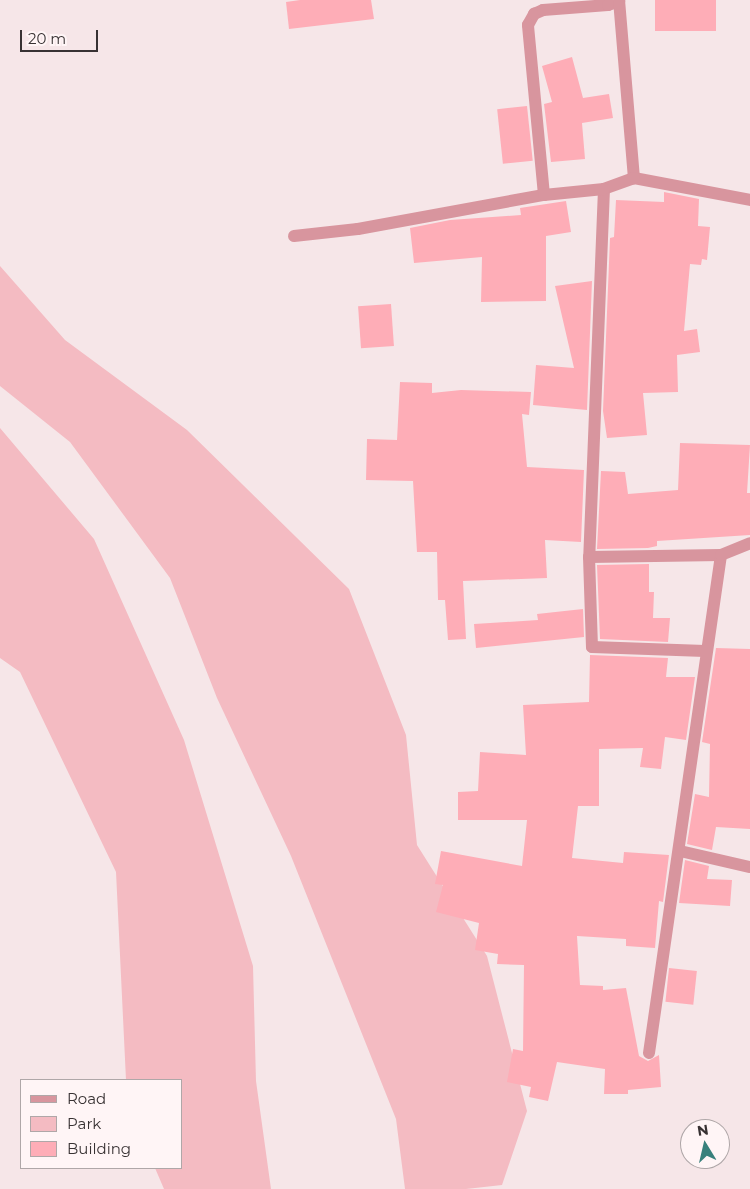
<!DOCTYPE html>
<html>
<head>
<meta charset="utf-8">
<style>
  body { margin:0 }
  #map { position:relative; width:750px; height:1189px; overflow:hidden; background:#f6e6e8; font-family:Montserrat,sans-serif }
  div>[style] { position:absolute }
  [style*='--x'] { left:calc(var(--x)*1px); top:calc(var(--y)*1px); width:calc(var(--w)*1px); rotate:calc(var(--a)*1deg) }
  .green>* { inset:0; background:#f4bbc2 }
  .building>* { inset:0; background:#feadb7; transform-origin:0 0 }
  .lane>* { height:12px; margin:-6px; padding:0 6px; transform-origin:6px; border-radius:6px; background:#d8959e }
  .street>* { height:12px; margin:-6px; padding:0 6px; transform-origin:6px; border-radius:6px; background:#d8959e }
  span { translate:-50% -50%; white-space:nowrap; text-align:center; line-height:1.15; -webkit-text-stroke:4px #fff5f6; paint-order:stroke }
  .legend { position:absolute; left:20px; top:1079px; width:162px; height:90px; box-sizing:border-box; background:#fff5f6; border:1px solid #afa7a8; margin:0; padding:6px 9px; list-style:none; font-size:15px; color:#383233 }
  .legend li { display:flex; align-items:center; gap:10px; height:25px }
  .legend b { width:25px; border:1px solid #afa7a8 }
  .north { position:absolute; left:680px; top:1119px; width:50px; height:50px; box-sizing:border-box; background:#fff5f6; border:1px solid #afa7a8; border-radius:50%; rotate:351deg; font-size:14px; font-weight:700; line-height:20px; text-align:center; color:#383233 }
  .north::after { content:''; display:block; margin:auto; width:18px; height:22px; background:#38807c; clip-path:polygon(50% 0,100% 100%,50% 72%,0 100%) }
  .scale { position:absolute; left:20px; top:30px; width:78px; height:22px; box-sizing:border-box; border:2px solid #383233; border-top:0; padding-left:6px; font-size:15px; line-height:18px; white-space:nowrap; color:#383233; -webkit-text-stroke:4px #fff5f6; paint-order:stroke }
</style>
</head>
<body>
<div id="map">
  <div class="green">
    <div style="clip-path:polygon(0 266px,65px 340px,187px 430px,349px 589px,406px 735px,417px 845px,487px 956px,527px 1111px,502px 1185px,466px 1189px,405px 1189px,396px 1119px,291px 856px,217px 698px,170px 578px,70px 442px,0 386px)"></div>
    <div style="clip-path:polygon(0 428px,94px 539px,184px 740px,253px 966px,256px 1081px,271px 1189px,164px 1189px,155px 1168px,181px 1168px,181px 1080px,126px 1080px,116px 872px,20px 672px,0 658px)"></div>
  </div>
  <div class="building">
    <div style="clip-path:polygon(300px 0,371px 0,374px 19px,289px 29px,286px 2px)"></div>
    <div style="left:655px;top:0;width:61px;height:31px"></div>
    <div style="clip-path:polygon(572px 57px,583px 98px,609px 94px,613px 118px,582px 123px,585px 159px,551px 162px,544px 104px,552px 102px,542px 66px)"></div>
    <div style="left:527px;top:106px;width:55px;height:30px;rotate:84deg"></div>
    <div style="clip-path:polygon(664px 192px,699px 199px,698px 226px,710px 227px,707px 260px,702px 259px,701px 265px,690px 264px,684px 331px,697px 329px,700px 352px,677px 355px,678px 392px,643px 393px,647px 435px,607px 438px,603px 411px,610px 238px,614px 237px,616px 200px,664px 202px)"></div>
    <div style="clip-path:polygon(566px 201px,571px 232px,546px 236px,546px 301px,481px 302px,482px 257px,414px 263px,410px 228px,450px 220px,521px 215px,520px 208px)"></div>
    <div style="clip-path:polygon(592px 281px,587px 410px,533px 405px,536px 365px,574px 368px,555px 286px)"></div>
    <div style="left:391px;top:304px;width:42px;height:33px;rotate:86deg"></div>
    <div style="clip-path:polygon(400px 382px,432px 383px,432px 393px,461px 390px,531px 392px,529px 415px,522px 414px,527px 467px,584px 470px,581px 542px,545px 540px,547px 578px,463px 581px,466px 639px,448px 640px,445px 600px,438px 600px,437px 552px,417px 552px,413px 481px,366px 480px,367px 439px,397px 440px)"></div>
    <div style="clip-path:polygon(680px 443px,750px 445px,747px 493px,750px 493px,750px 535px,657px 541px,657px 546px,648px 548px,597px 549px,601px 471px,625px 472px,628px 494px,678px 490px)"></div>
    <div style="clip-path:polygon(649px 564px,649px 592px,654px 592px,653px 618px,670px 618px,668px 642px,600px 639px,597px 565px)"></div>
    <div style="clip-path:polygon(583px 609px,584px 637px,476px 648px,474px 624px,538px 620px,537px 614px)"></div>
    <div style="clip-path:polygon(716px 648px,750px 649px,750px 829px,716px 827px,712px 850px,687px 844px,695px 794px,709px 797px,710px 744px,702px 742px)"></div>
    <div style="clip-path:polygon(590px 655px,668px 658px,666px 677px,695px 677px,686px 740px,665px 737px,661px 769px,640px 767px,643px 748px,599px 749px,599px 806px,578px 806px,572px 858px,623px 863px,624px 852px,669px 855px,663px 902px,659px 901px,655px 948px,626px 946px,626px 939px,577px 936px,580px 985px,603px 986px,603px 990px,626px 988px,639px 1056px,648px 1061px,659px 1055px,661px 1087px,628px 1090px,628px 1094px,604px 1094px,605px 1069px,557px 1062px,548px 1101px,529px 1097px,531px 1087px,507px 1082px,513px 1049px,523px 1051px,524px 965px,497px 964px,498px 954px,475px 950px,479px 923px,436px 912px,443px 885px,435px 884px,441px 851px,522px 866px,527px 820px,458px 820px,458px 792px,478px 791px,480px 752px,526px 755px,523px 705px,589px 702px)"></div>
    <div style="clip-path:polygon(685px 860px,709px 866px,707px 879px,732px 880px,730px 906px,679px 903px)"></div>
    <div style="left:669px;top:968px;width:28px;height:34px;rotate:6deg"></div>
  </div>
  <div class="lane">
    <div style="--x:544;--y:195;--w:171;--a:-95.4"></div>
    <div style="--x:528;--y:25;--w:13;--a:-61"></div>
    <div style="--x:534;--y:14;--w:10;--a:-24"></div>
    <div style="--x:543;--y:10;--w:65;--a:-4.4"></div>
    <div style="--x:608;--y:5;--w:12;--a:-20"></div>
  </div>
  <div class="street">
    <div style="--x:619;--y:0;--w:179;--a:85.2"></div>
    <div style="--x:634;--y:178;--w:118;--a:10.7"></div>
    <div style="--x:634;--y:178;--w:32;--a:160"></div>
    <div style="--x:604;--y:189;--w:368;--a:92.3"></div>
    <div style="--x:589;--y:557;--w:90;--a:88.1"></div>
    <div style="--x:592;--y:647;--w:113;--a:2"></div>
    <div style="--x:294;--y:236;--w:64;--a:-6.2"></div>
    <div style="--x:358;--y:229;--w:189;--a:-10.4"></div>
    <div style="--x:544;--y:195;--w:60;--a:-5.7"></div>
    <div style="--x:589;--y:557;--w:132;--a:-0.9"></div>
    <div style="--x:680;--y:851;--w:72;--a:12.9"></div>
    <div style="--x:649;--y:1053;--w:503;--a:-81.77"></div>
    <div style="--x:721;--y:555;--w:31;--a:-22"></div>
  </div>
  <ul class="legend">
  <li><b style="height:6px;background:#d8959e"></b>Road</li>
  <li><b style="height:14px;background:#f4bbc2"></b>Park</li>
  <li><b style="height:14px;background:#feadb7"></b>Building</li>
  </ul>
  <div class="north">N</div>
  <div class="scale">20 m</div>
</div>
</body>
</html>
